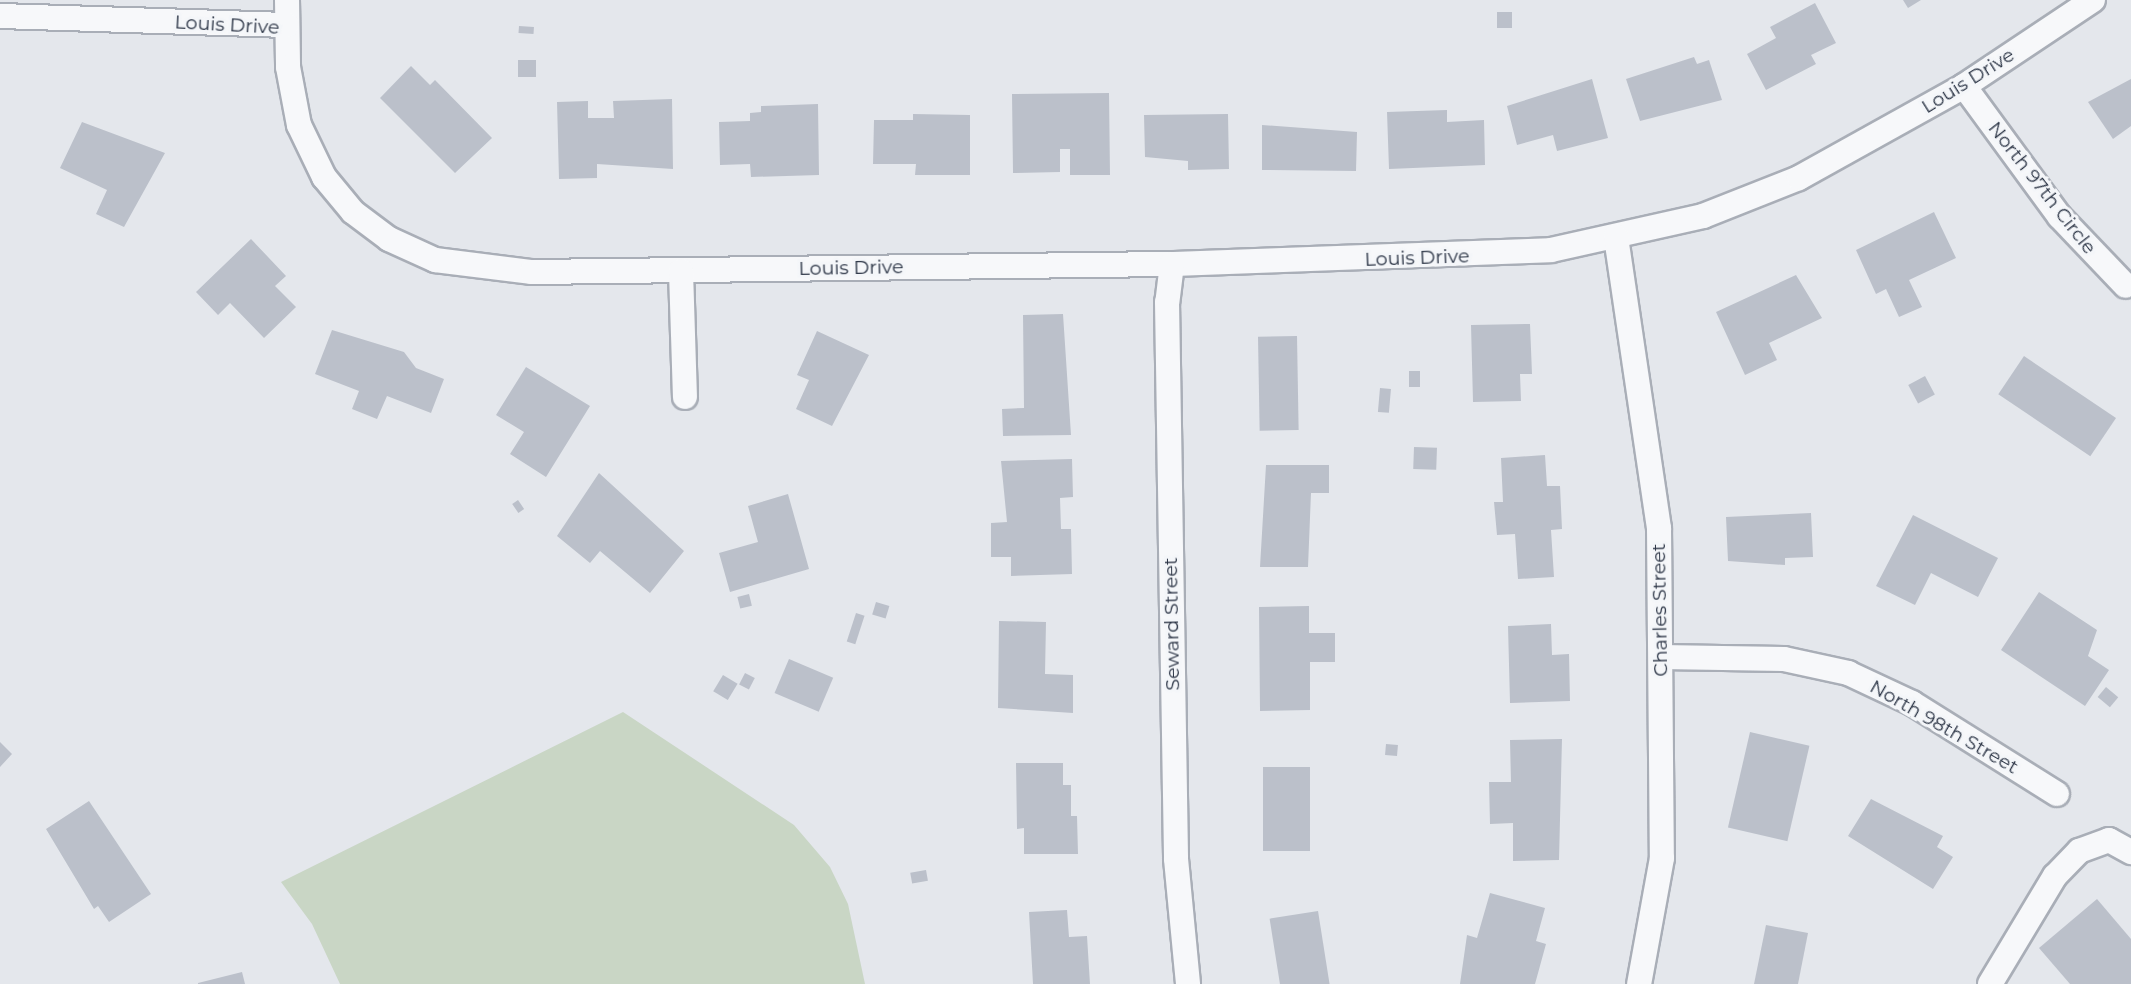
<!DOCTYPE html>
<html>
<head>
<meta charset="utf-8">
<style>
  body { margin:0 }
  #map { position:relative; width:2131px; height:984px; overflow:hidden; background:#e4e7ec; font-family:Montserrat,sans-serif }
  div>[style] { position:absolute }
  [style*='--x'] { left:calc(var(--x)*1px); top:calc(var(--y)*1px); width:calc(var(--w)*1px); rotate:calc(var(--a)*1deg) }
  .green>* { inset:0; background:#c9d6c5 }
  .building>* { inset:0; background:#bbc0ca; transform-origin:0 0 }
  .roads { filter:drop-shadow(2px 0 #a9aeb7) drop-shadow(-2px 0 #a9aeb7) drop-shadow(0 2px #a9aeb7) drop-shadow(0 -2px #a9aeb7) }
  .minor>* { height:24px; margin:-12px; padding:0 12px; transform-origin:12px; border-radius:12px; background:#f7f8fa }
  span { translate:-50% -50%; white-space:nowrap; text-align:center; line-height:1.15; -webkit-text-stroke:6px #f4f6f9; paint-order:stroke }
  .street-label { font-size:19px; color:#2b3445 }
</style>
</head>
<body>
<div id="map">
  <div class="green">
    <div style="clip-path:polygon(623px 712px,794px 825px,830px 867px,848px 904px,865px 984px,340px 984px,312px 924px,281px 882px)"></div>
  </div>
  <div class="building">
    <div style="clip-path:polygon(1903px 0,1921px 0,1908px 8px)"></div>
    <div style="clip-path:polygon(1815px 3px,1836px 43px,1811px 55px,1816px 64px,1766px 90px,1747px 54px,1776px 38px,1770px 27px)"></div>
    <div style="left:1497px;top:12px;width:15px;height:16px"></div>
    <div style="left:519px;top:26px;width:15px;height:7px;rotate:4deg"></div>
    <div style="clip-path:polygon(1694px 57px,1697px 64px,1709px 60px,1722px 100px,1640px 121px,1626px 79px)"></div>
    <div style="left:518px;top:60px;width:18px;height:17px"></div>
    <div style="clip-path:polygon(411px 66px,430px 85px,435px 80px,492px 138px,455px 173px,380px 98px)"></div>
    <div style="clip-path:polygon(1592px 79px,1608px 138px,1557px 151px,1553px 135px,1517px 145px,1507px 106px)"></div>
    <div style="clip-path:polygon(2131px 79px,2131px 126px,2113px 139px,2088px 102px)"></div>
    <div style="clip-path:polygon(1109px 93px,1110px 175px,1070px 175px,1070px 149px,1060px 149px,1060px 172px,1013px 173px,1012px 94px)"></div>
    <div style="clip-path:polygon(672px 99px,673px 169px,597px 164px,597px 178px,559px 179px,557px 102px,588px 101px,588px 118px,614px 118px,613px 101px)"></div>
    <div style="clip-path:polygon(818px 104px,819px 175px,751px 177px,750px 164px,720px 165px,719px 122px,750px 121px,750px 113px,761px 112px,761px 106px)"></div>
    <div style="clip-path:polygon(1447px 110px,1447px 122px,1484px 120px,1485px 165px,1389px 169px,1387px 112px)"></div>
    <div style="clip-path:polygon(913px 114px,970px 115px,970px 175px,915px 175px,916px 164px,873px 164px,874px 120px,913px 120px)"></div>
    <div style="clip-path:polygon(1228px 114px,1229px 169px,1188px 170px,1188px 161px,1145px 157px,1144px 115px)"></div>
    <div style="clip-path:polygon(82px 122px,165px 153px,124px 227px,96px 214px,107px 190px,60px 168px)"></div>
    <div style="clip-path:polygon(1262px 125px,1357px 132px,1356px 171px,1262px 170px)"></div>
    <div style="clip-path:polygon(1934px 212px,1956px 258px,1909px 280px,1922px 307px,1899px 317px,1886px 289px,1876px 294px,1856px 250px)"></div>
    <div style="clip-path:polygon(251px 239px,286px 276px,275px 286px,296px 307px,264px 338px,230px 303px,218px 315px,196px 292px)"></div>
    <div style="clip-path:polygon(1796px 275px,1822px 318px,1769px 343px,1777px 360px,1745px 375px,1716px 312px)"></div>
    <div style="clip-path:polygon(1063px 314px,1071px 435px,1003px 436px,1002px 409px,1024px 408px,1023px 315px)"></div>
    <div style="clip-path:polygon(1530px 324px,1532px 374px,1520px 374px,1521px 401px,1473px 402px,1471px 325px)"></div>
    <div style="clip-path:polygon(332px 330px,404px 352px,416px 368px,444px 379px,431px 413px,387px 396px,377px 419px,352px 409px,359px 391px,315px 374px)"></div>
    <div style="clip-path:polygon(817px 331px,869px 355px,832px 426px,796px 409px,809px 380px,797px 375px)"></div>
    <div style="left:1297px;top:336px;width:94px;height:39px;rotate:89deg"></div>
    <div style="left:2024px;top:356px;width:111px;height:46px;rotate:34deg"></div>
    <div style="clip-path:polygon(526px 367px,590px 406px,546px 477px,510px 454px,524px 432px,496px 415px)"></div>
    <div style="left:1409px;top:371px;width:11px;height:16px"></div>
    <div style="left:1925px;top:376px;width:21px;height:19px;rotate:62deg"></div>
    <div style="left:1380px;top:388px;width:11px;height:24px;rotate:5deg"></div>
    <div style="left:1414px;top:447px;width:23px;height:22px;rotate:2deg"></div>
    <div style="clip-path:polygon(1545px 455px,1547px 486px,1560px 486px,1562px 529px,1551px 530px,1554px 577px,1518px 579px,1515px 534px,1497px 535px,1494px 502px,1503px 502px,1501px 458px)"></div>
    <div style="clip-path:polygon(1072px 459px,1073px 497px,1060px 498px,1061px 529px,1071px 529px,1072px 574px,1011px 576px,1011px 557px,991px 557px,991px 523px,1007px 522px,1001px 461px)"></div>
    <div style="clip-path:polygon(1266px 465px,1329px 465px,1329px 493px,1311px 493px,1308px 567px,1260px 567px)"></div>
    <div style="clip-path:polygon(599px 473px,684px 551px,650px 593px,600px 551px,590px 563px,557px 536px)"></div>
    <div style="clip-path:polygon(788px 494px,809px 569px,730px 592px,719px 553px,758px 542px,748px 506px)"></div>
    <div style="left:518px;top:500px;width:11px;height:7px;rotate:56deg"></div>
    <div style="clip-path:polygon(1811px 513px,1813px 557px,1785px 558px,1785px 565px,1728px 561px,1726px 517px)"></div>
    <div style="clip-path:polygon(1913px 515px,1998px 558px,1978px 597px,1931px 573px,1915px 605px,1876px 586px)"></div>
    <div style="clip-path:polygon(2039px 592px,2097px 630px,2088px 656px,2109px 670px,2085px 706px,2001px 650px)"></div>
    <div style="left:749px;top:594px;width:12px;height:12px;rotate:76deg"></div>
    <div style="left:876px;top:602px;width:14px;height:13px;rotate:17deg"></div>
    <div style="clip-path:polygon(1309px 606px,1309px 633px,1335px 633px,1335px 662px,1310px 662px,1310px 710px,1260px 711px,1259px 607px)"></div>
    <div style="left:856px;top:613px;width:9px;height:30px;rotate:18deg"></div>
    <div style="clip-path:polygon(999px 621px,1046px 622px,1045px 674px,1073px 675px,1073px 713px,998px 708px)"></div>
    <div style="clip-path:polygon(1551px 624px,1552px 655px,1569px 654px,1570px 701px,1510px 703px,1508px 626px)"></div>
    <div style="left:789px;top:659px;width:48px;height:37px;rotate:23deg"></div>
    <div style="left:745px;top:673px;width:11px;height:13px;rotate:27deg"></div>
    <div style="left:723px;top:675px;width:17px;height:19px;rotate:31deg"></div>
    <div style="left:2106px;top:687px;width:16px;height:13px;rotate:40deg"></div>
    <div style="left:1750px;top:732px;width:61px;height:98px;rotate:13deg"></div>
    <div style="clip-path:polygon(1562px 739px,1559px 860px,1513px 861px,1513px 823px,1490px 824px,1489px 782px,1511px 782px,1510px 740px)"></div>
    <div style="clip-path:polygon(0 742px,12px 754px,0 767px)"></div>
    <div style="left:1386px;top:744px;width:12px;height:11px;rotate:5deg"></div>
    <div style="clip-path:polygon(1016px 763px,1063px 763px,1063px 785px,1071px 785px,1071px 816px,1077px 816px,1078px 854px,1024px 854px,1024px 828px,1017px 829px)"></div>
    <div style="left:1263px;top:767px;width:47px;height:84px"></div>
    <div style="clip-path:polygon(1871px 799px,1943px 836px,1937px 847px,1953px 857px,1933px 889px,1848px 836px)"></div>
    <div style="clip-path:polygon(89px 801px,151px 894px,109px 922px,98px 906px,94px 909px,46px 829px)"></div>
    <div style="left:926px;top:870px;width:11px;height:16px;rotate:80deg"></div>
    <div style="clip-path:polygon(1490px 893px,1545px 908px,1536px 941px,1546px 944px,1535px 984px,1460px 984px,1467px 935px,1477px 938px)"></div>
    <div style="clip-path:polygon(2097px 899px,2131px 939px,2131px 984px,2070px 984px,2039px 948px)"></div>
    <div style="clip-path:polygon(1067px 910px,1069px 937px,1087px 936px,1090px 984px,1033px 984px,1029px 912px)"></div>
    <div style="left:1318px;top:911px;width:74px;height:49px;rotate:81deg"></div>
    <div style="clip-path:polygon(1766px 925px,1808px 933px,1798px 984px,1754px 984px)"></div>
    <div style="clip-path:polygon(242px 972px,245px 984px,198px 984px,198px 983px)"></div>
  </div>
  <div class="roads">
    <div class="minor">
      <div style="--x:287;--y:0;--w:67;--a:89.1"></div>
      <div style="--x:288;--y:67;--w:59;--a:79.3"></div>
      <div style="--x:299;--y:125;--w:58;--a:64.3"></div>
      <div style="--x:324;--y:177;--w:45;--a:50.4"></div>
      <div style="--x:353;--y:212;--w:45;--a:36.9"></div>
      <div style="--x:389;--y:239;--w:51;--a:24.5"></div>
      <div style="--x:435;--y:260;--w:98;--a:7.1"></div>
      <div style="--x:532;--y:272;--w:640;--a:-0.72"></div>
      <div style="--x:1172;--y:264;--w:379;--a:-2.1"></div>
      <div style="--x:1551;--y:250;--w:156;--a:-12.6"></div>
      <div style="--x:1703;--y:216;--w:103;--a:-21.6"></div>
      <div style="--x:1799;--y:178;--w:189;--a:-29.1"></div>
      <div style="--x:1964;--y:86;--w:155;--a:-33.7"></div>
      <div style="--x:0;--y:16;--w:287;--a:1.8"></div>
      <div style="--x:1964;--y:86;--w:162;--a:53.8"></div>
      <div style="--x:2060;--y:217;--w:95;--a:46.3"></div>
      <div style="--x:1616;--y:237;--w:294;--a:81.6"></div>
      <div style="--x:1659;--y:528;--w:330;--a:89.5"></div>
      <div style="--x:1662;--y:858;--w:128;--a:100.3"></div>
      <div style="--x:1172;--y:264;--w:38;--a:97"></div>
      <div style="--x:1167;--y:302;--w:557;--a:89.07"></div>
      <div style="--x:1176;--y:859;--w:126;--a:84.5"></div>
      <div style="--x:681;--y:271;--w:126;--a:88.2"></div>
      <div style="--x:1661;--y:657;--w:123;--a:0.9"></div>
      <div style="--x:1784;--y:659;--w:66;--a:12.3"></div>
      <div style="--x:1848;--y:673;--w:71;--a:25.1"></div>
      <div style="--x:1912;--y:703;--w:171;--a:32.1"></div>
      <div style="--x:1990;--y:984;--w:126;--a:-59"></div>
      <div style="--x:2055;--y:876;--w:35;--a:-46"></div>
      <div style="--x:2079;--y:851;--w:32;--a:-20"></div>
      <div style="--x:2109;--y:840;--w:25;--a:29"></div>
    </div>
  </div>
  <div class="street-label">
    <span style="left:227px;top:25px;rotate:3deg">Louis Drive</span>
    <span style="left:1968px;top:81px;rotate:-32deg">Louis Drive</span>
    <span style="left:2042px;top:188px;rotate:52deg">North 97th Circle</span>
    <span style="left:1417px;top:258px;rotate:-2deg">Louis Drive</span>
    <span style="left:851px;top:268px;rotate:-1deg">Louis Drive</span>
    <span style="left:1660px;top:610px;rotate:-91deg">Charles Street</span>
    <span style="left:1172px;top:624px;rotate:-91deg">Seward Street</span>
    <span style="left:1944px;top:727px;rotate:30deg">North 98th Street</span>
  </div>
</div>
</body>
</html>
